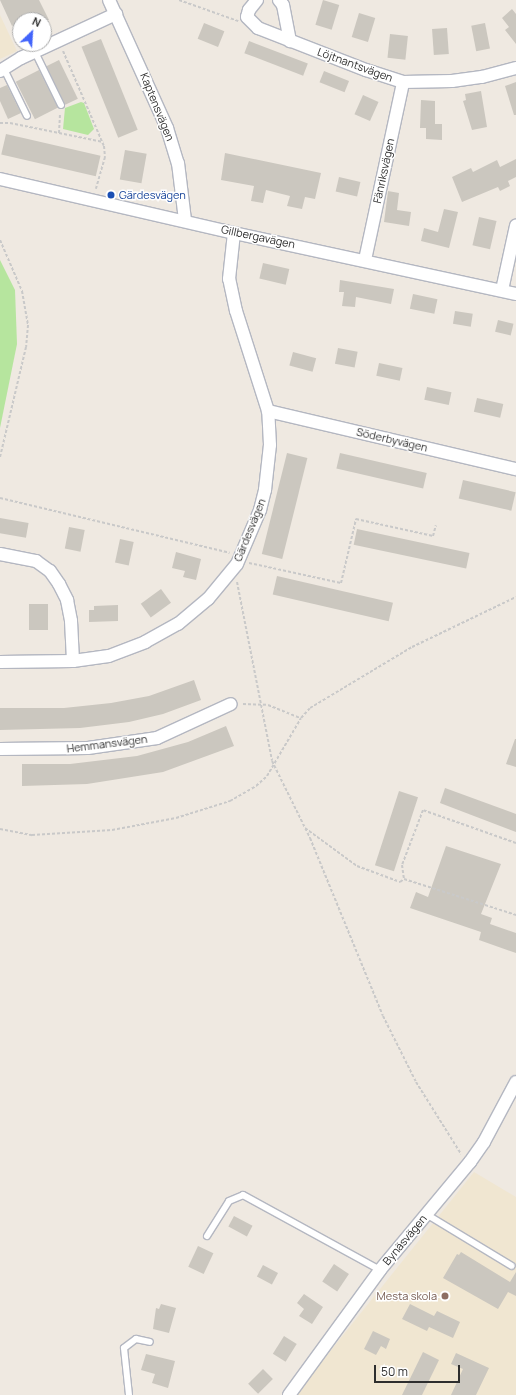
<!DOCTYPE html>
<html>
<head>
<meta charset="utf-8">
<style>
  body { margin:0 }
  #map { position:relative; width:516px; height:1395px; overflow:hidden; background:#efe9e1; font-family:Manrope,sans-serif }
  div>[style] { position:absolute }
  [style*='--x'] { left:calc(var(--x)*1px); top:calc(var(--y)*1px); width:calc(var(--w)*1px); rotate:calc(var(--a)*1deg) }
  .education>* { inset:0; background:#f0e6d1 }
  .green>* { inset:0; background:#b6e59e }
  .building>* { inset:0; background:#cbc7bf; transform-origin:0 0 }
  .path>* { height:2px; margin-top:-1px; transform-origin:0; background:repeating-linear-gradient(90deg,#c9c9c9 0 3px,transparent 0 5px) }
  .roads { filter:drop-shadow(1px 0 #b4b7c1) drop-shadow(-1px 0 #b4b7c1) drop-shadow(0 1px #b4b7c1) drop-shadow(0 -1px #b4b7c1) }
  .service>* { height:6px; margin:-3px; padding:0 3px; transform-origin:3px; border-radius:3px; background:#fff }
  .minor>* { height:12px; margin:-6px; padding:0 6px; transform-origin:6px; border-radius:6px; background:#fff }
  .dots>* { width:11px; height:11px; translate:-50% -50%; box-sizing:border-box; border:2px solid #fff; border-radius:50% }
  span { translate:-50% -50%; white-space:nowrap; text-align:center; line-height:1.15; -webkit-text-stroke:3px #fff; paint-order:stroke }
  .street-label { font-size:11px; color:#2e2e2e }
  .transit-label { font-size:11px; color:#164399 }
  .left { translate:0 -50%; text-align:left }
  .education-label { font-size:11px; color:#785e54 }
  .right { translate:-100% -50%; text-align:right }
  .north { position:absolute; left:12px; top:12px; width:40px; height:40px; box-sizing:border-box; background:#fff; border:1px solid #ababab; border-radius:50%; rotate:25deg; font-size:11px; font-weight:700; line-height:16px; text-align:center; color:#2e2e2e }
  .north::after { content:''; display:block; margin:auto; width:14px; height:18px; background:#4264fb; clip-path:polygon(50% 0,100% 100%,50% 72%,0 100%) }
  .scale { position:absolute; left:374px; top:1365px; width:86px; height:18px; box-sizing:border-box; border:2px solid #2e2e2e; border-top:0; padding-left:5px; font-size:12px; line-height:14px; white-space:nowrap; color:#2e2e2e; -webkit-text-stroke:3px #fff; paint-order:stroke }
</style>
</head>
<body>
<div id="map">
  <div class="education">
    <div style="clip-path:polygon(0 15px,17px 51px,0 59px)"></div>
    <div style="clip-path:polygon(474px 1172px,516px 1197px,516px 1395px,295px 1395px)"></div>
  </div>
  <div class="green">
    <div style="clip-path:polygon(81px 102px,84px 103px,94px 129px,88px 135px,63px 129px,65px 108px)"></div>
    <div style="clip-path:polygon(0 260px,15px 290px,17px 344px,0 428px)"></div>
  </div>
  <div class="building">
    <div style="clip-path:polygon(0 0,39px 0,49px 20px,20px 20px,12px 26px)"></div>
    <div style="left:323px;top:0;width:17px;height:26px;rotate:17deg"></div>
    <div style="clip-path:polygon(512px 9px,516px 14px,516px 44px,505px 30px,509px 27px,502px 18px)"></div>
    <div style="left:359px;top:13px;width:17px;height:25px;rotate:17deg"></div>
    <div style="left:204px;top:23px;width:22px;height:17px;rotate:22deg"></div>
    <div style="left:485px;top:23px;width:26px;height:14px;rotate:79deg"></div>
    <div style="left:447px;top:28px;width:26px;height:15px;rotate:86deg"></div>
    <div style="left:390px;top:34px;width:18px;height:24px;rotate:6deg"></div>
    <div style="left:101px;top:39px;width:98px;height:21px;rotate:68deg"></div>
    <div style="left:249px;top:41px;width:63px;height:13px;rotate:21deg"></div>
    <div style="left:59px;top:60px;width:43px;height:14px;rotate:64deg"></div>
    <div style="left:39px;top:70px;width:42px;height:26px;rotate:63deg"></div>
    <div style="left:324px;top:71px;width:27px;height:12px;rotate:22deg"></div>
    <div style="clip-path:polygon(516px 82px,516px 115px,514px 115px,505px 86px)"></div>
    <div style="clip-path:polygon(7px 85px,21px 113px,8px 119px,0 101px,0 88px)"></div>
    <div style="clip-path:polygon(481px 91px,487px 127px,472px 130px,463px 101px,466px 100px,465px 94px)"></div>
    <div style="left:363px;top:95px;width:17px;height:21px;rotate:24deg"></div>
    <div style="clip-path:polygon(421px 100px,435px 101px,435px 124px,442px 124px,442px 140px,426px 139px,426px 128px,420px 128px)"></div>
    <div style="left:6px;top:134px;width:97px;height:21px;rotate:13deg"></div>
    <div style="left:125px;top:150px;width:22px;height:30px;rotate:10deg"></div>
    <div style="clip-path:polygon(225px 153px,321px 173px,315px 199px,305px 197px,302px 209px,287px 206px,290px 196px,266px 190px,263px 203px,251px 201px,254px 186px,221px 180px)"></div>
    <div style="clip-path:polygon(516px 159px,516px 177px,508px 181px,510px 186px,500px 191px,498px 187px,462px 202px,452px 177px,471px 168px,473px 172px,497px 160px,500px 167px)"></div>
    <div style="left:339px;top:177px;width:22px;height:15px;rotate:13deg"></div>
    <div style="clip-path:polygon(388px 191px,399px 193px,397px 210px,411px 212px,409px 226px,384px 222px)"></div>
    <div style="clip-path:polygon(444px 209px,458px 212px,449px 248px,421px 241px,424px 228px,438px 232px)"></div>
    <div style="left:479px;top:217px;width:18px;height:29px;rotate:13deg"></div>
    <div style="left:263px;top:263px;width:27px;height:16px;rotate:13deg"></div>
    <div style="clip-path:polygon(340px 280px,394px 289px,391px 304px,356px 297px,355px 307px,342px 306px,344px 292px,339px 292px)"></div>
    <div style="left:413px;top:294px;width:25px;height:15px;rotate:12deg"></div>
    <div style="left:455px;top:311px;width:18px;height:13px;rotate:9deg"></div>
    <div style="left:498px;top:320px;width:16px;height:12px;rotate:14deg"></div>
    <div style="left:338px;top:348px;width:20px;height:16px;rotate:11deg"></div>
    <div style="left:293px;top:352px;width:24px;height:14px;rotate:15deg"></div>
    <div style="left:379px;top:363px;width:24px;height:13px;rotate:12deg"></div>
    <div style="left:427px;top:387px;width:25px;height:13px;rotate:12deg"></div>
    <div style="left:477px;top:398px;width:27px;height:14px;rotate:13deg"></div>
    <div style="left:287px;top:453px;width:21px;height:104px;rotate:14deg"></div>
    <div style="left:340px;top:453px;width:89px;height:16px;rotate:13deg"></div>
    <div style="left:463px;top:480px;width:54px;height:19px;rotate:13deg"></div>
    <div style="left:0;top:518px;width:29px;height:15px;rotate:10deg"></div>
    <div style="left:69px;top:527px;width:16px;height:22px;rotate:11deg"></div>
    <div style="left:357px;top:529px;width:115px;height:16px;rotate:12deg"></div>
    <div style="left:120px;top:539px;width:14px;height:24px;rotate:12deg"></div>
    <div style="clip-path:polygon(176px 552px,201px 559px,196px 580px,183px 577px,185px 571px,172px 568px)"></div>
    <div style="left:277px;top:576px;width:119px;height:19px;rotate:13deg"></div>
    <div style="left:161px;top:589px;width:17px;height:25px;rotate:54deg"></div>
    <div style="left:48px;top:604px;width:26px;height:19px;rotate:90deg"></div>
    <div style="clip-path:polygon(118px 605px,118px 621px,89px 622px,89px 610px,94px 610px,94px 606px)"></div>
    <div style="clip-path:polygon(194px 680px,201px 700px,163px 714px,129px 722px,80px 728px,0 730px,0 708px,64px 708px,111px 703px,149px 696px)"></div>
    <div style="clip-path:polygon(226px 726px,234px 746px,163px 772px,87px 784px,22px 786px,22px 764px,70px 764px,137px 756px,188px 742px)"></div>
    <div style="clip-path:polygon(515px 739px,516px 739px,516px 767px,506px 764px)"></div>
    <div style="clip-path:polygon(445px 788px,516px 814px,516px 832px,440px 803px)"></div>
    <div style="left:399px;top:791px;width:20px;height:78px;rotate:18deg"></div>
    <div style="clip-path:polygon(446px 846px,501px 864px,481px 914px,492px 918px,490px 924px,516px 933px,516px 953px,479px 940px,481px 932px,410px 908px,416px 892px,428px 897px)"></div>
    <div style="left:234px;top:1216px;width:21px;height:12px;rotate:28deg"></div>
    <div style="left:198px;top:1246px;width:17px;height:23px;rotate:25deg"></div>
    <div style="clip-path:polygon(461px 1252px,510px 1282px,516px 1272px,516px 1296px,508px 1292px,498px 1309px,443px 1278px,457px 1254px,459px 1255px)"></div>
    <div style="left:334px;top:1264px;width:18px;height:21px;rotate:34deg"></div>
    <div style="left:263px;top:1265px;width:17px;height:13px;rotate:28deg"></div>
    <div style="clip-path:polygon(304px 1294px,323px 1307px,312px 1324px,299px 1316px,304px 1309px,297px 1303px)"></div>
    <div style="clip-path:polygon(161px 1304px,176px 1308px,169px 1333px,153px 1329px,156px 1308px,159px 1309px)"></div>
    <div style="clip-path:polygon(410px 1304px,434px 1316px,437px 1311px,460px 1322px,453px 1338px,429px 1327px,427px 1331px,402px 1319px)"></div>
    <div style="clip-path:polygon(373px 1331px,390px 1339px,386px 1349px,381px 1346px,376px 1355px,364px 1349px)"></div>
    <div style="left:284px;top:1336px;width:15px;height:21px;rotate:32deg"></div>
    <div style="clip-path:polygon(423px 1352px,439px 1360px,422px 1395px,402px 1395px)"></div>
    <div style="clip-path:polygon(456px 1353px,489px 1368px,476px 1395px,451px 1395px,463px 1369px,451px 1364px)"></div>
    <div style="clip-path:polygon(146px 1354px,175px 1361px,168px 1388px,152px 1383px,155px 1374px,141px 1370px)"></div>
    <div style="left:263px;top:1369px;width:14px;height:21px;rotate:45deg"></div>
  </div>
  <div class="path">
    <div style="--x:179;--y:0;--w:63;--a:19.6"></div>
    <div style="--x:63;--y:51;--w:103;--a:66.7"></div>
    <div style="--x:104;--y:146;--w:11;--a:85"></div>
    <div style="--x:105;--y:157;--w:33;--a:106"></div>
    <div style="--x:0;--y:123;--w:10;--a:0"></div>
    <div style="--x:10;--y:123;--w:95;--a:11.5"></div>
    <div style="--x:59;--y:133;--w:19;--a:-87"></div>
    <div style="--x:0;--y:240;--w:56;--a:66.7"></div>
    <div style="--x:22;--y:291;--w:35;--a:80"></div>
    <div style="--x:28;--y:325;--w:22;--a:95"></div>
    <div style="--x:26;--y:347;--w:113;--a:103.3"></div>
    <div style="--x:0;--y:498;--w:236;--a:13.4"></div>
    <div style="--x:249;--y:563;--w:94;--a:12.3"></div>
    <div style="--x:341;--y:583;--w:66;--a:-76.8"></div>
    <div style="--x:356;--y:519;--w:79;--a:12.4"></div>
    <div style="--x:433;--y:536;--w:11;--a:-75"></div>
    <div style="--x:237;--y:582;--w:182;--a:78.9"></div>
    <div style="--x:272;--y:761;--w:86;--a:63.7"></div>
    <div style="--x:310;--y:838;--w:192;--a:67.7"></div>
    <div style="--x:383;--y:1016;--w:74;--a:63.4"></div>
    <div style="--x:416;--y:1082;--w:85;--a:58"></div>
    <div style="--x:243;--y:704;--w:25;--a:2"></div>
    <div style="--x:268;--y:705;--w:35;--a:22"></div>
    <div style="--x:305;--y:828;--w:64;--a:36.2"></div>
    <div style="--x:357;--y:866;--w:46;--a:20.4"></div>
    <div style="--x:400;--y:882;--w:5;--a:-37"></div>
    <div style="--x:0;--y:829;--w:33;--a:11"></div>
    <div style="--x:32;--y:835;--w:80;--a:-3.6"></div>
    <div style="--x:112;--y:830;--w:65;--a:-10.6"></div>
    <div style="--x:176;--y:818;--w:57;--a:-17.5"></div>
    <div style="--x:230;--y:801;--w:30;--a:-30"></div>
    <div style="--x:256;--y:786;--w:15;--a:-42"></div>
    <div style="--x:267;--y:776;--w:67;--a:-59.6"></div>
    <div style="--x:301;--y:718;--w:13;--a:-48"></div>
    <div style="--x:310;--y:708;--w:119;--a:-30.9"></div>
    <div style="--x:412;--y:647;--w:115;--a:-25.7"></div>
    <div style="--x:516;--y:843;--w:99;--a:-160.5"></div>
    <div style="--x:423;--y:810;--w:59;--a:110.9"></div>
    <div style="--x:402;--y:865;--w:14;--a:82"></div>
    <div style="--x:404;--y:879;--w:118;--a:17.8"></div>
  </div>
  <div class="roads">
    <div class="service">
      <div style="--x:35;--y:52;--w:59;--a:63.9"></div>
      <div style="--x:4;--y:69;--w:52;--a:63.9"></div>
      <div style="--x:426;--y:1214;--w:100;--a:31.2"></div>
      <div style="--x:207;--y:1236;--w:41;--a:-57.8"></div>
      <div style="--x:229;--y:1201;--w:15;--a:-23"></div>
      <div style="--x:243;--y:1195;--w:156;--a:28.7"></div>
      <div style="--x:129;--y:1395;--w:47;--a:-96.1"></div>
      <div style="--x:124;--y:1348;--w:15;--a:-37"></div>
      <div style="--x:136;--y:1339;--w:14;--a:12"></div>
    </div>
    <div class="minor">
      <div style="--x:109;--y:0;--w:141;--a:65.6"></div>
      <div style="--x:167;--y:128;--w:37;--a:73"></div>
      <div style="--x:178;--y:163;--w:57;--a:83"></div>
      <div style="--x:257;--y:0;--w:13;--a:129"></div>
      <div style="--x:249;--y:10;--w:7;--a:106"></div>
      <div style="--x:247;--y:17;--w:16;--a:45"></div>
      <div style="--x:258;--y:28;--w:116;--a:21.3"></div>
      <div style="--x:366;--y:70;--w:39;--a:18"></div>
      <div style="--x:403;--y:82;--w:49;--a:-1.2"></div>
      <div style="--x:452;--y:81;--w:30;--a:-8"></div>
      <div style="--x:482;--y:77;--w:35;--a:-15"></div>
      <div style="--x:279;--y:0;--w:6;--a:51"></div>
      <div style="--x:283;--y:5;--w:37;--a:79"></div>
      <div style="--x:0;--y:71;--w:25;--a:-32"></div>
      <div style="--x:21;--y:58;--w:105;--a:-24.9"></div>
      <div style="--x:0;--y:179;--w:240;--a:13"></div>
      <div style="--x:234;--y:233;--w:289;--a:12.2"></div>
      <div style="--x:365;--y:260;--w:182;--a:-77.9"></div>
      <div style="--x:502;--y:290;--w:66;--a:-77.7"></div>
      <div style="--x:268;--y:411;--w:255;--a:13.2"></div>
      <div style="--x:0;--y:554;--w:37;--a:11"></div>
      <div style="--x:36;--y:561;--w:17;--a:36"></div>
      <div style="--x:50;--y:571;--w:16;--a:55"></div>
      <div style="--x:59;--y:584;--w:18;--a:63"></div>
      <div style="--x:67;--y:600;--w:21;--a:79"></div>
      <div style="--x:71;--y:621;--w:40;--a:87.1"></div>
      <div style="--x:0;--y:662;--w:73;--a:-0.8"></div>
      <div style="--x:73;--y:661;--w:36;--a:-8"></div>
      <div style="--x:109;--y:656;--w:39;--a:-21"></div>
      <div style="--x:145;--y:642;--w:38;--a:-29"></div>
      <div style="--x:178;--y:624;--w:39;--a:-40"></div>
      <div style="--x:208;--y:599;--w:45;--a:-50.4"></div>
      <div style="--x:237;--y:564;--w:59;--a:-66.9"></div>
      <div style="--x:260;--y:510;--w:21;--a:-76"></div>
      <div style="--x:265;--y:490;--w:45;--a:-83.7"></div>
      <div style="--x:270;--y:445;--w:34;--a:-93"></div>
      <div style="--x:268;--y:411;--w:105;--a:-107.7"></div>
      <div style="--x:236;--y:311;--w:33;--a:-102"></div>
      <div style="--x:229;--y:279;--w:46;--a:-83.8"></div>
      <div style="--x:0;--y:749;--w:88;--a:-0.7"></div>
      <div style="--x:88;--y:748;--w:70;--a:-8.2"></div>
      <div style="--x:157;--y:738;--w:81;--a:-24.7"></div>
      <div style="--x:289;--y:1395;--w:155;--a:-53.9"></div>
      <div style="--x:380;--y:1270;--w:141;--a:-50.2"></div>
      <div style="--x:470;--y:1162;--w:24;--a:-55"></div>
      <div style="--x:484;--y:1142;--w:68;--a:-61.9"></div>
    </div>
  </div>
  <div class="dots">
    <div style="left:111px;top:195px;background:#1a4fb4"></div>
    <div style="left:445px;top:1296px;background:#8d6e63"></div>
  </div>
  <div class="street-label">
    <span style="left:355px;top:65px;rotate:20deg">Löjtnantsvägen</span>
    <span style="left:157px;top:107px;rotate:68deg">Kaptensvägen</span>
    <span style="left:384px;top:171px;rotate:-78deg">Fänriksvägen</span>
    <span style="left:258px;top:237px;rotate:12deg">Gillbergavägen</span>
    <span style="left:392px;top:440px;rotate:13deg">Söderbyvägen</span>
    <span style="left:250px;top:530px;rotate:-68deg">Gärdesvägen</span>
    <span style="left:107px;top:744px;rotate:-7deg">Hemmansvägen</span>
    <span style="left:405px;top:1240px;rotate:-50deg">Bynäsvägen</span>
  </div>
  <div class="transit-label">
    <span class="left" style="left:119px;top:195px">Gärdesvägen</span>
  </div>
  <div class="education-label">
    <span class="right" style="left:437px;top:1296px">Mesta skola</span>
  </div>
  <div class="north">N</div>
  <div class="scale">50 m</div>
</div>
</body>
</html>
